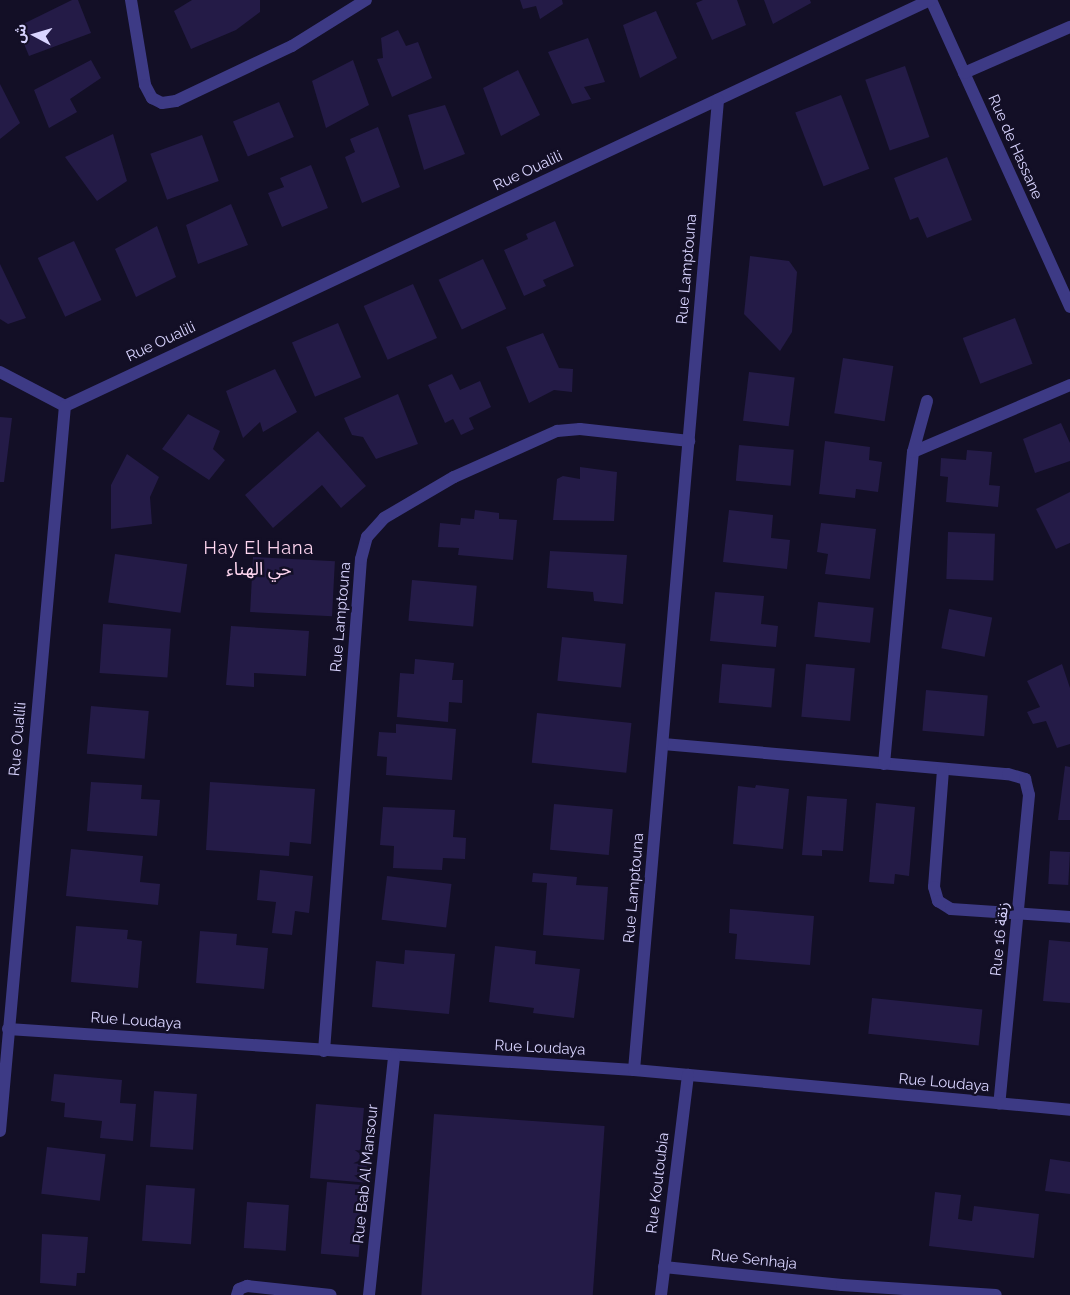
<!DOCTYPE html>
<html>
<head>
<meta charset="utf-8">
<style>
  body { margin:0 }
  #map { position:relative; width:1070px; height:1295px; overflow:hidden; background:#130f26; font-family:Raleway,"Noto Sans Arabic",sans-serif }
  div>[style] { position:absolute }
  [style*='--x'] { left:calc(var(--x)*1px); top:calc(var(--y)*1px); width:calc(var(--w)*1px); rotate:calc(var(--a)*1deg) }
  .building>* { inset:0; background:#241b47; transform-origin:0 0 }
  .minor>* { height:12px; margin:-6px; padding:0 6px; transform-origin:6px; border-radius:6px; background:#3d3a85 }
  span { translate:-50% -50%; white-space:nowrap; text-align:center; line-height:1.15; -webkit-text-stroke:5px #130f26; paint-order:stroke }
  .street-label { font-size:15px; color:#d9d4ff }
  .quarter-label { font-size:18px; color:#ffd6f0; letter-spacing:1px }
  .north { position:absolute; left:10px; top:10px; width:50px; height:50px; -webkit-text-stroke:4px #130f26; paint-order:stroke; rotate:276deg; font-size:14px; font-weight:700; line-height:20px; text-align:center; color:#d9d4ff }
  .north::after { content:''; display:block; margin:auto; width:18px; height:22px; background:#d9d4ff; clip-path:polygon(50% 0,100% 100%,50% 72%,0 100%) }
</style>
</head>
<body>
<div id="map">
  <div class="building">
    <div style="clip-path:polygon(72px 0,78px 0,91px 33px,29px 56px,17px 27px)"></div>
    <div style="clip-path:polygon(192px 0,260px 0,260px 12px,236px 30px,191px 49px,174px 11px)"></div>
    <div style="clip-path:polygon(520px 0,562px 0,563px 4px,540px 19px,536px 6px,523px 9px)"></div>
    <div style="clip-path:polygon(703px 0,737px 0,746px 25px,712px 40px,696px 3px)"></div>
    <div style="clip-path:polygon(764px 0,810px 0,811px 3px,773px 24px)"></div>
    <div style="clip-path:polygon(656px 11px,677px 58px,640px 78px,623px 25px)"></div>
    <div style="clip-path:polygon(398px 30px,406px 46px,418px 42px,432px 78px,392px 97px,377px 59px,383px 58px,381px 38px)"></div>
    <div style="clip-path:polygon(588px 38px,605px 82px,584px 87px,591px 99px,572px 104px,548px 52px)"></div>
    <div style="clip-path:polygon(91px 60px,101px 78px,70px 99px,77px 112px,49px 128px,34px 90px)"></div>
    <div style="clip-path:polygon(353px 60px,369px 105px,326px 128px,312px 81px)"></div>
    <div style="left:905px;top:66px;width:75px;height:42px;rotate:71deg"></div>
    <div style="clip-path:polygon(518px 70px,540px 115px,501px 136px,483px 88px)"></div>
    <div style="clip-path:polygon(0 84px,20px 123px,0 139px)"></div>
    <div style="left:841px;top:95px;width:79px;height:49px;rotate:69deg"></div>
    <div style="left:279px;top:102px;width:38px;height:50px;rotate:67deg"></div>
    <div style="clip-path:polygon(445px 105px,465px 154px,424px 170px,408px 115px)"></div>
    <div style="clip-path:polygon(378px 127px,400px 187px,362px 203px,345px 157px,355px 152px,350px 139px)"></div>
    <div style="clip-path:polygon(113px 134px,127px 181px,97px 201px,65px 157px)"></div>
    <div style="left:202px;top:135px;width:49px;height:55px;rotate:70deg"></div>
    <div style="clip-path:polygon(947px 157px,972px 220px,927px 238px,918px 217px,910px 220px,894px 178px)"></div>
    <div style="clip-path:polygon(311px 165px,328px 208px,282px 227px,268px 193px,284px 187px,280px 178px)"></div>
    <div style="clip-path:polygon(231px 204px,248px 245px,198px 264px,186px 225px)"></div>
    <div style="clip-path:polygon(555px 221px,574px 266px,543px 280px,546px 286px,524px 296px,504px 250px,528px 239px,526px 234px)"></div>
    <div style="clip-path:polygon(157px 226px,176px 277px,136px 297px,115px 249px)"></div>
    <div style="left:74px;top:241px;width:65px;height:40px;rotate:65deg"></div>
    <div style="clip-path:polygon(750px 256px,789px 261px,797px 272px,792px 332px,780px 351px,744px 314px)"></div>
    <div style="left:483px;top:259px;width:55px;height:49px;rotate:65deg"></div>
    <div style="clip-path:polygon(0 264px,26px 318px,8px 324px,0 319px)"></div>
    <div style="left:413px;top:284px;width:59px;height:54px;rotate:66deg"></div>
    <div style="left:1015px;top:318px;width:49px;height:56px;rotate:69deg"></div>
    <div style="left:338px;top:323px;width:59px;height:50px;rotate:67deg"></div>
    <div style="clip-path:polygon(543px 333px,559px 368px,573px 369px,572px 392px,554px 390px,529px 403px,506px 347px)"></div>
    <div style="left:843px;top:358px;width:51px;height:56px;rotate:9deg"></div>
    <div style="clip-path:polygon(275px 369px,297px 412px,263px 432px,260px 422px,243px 438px,226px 391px)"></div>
    <div style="left:749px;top:372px;width:46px;height:49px;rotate:7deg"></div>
    <div style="clip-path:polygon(452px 374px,460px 390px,480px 381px,491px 407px,469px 418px,474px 429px,461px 435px,453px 419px,445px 423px,428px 385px)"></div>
    <div style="clip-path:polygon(398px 394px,418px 444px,376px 459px,363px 437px,352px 435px,344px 418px)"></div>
    <div style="clip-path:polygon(188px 414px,220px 431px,213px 449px,225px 460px,209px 480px,162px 449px)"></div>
    <div style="clip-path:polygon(0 417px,12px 418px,4px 482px,0 482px)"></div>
    <div style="clip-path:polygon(1061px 423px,1070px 443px,1070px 461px,1035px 473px,1023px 439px)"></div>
    <div style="clip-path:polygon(318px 431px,366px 486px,341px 508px,322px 485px,273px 528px,245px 495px)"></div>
    <div style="clip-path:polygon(825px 441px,870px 447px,869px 460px,882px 462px,878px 492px,856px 489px,855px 498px,819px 494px)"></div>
    <div style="left:739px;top:445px;width:55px;height:36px;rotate:5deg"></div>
    <div style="clip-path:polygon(967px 450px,992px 452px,989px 485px,1000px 486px,998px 507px,946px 502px,948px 477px,940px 476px,941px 458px,966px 460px)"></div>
    <div style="clip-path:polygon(127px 454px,159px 477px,150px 497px,152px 524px,111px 529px,111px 485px)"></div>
    <div style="clip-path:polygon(580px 467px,617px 472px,614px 521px,553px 520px,557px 479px,563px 476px,580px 479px)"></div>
    <div style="clip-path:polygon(1070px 492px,1070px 543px,1056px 549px,1036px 509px)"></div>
    <div style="clip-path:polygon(475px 510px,499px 513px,499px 519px,517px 520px,513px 560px,458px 555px,459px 548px,438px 547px,440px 523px,460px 525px,461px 518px,474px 519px)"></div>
    <div style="clip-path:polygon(729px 510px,773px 515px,771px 538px,790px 540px,787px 569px,723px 562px)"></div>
    <div style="clip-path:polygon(821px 523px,876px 529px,870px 579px,825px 574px,828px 554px,817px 552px)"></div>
    <div style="left:948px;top:532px;width:47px;height:47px;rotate:2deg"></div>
    <div style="clip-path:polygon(550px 551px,627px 555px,623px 604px,594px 601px,593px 592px,547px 588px)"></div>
    <div style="left:115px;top:554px;width:73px;height:49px;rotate:8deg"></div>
    <div style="left:253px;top:557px;width:82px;height:55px;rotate:3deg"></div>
    <div style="left:412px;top:580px;width:65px;height:41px;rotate:5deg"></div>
    <div style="clip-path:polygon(715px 592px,764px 596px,761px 624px,778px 626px,776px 647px,710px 641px)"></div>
    <div style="left:818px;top:602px;width:56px;height:35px;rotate:6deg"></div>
    <div style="left:949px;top:609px;width:44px;height:40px;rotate:11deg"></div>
    <div style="left:103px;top:624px;width:68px;height:49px;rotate:4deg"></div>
    <div style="clip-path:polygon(231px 626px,309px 631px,306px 676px,254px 673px,254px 687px,226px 685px)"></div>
    <div style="left:562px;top:637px;width:64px;height:44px;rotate:6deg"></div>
    <div style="clip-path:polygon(415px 659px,454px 663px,452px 680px,463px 680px,462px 703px,449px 702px,448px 722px,397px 717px,400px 673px,414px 674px)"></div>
    <div style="left:722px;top:664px;width:53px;height:39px;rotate:5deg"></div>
    <div style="left:806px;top:664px;width:49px;height:53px;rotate:5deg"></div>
    <div style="clip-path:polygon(1062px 664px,1070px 688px,1070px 744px,1057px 748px,1046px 721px,1033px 724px,1027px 712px,1040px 707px,1027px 681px)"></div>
    <div style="left:926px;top:690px;width:62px;height:41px;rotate:5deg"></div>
    <div style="left:91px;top:706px;width:58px;height:48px;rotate:5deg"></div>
    <div style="left:537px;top:713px;width:95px;height:50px;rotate:6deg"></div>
    <div style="clip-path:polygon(396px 724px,456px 729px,452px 780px,386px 775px,387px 757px,377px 756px,379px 732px,396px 733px)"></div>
    <div style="clip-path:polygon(1065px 766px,1070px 767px,1070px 820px,1058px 820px)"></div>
    <div style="clip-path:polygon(91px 782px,142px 785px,141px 799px,160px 800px,157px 836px,87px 831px)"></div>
    <div style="clip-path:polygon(210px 782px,315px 789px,311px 844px,290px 842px,289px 856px,206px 850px)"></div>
    <div style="clip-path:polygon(756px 785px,789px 789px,783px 849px,733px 844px,738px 786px,755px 788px)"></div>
    <div style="clip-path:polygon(807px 796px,847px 799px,843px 851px,822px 850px,822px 856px,802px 855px)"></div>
    <div style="clip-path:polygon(876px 803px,915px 807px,909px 876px,895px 874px,894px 884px,869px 882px)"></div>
    <div style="left:554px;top:804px;width:59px;height:46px;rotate:5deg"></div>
    <div style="clip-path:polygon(383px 807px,455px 810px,453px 837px,466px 838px,465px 859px,443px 858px,442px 870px,393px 868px,394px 846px,380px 845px)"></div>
    <div style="clip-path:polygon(71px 849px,143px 856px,140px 882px,160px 884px,158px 905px,66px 896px)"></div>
    <div style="left:1050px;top:851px;width:20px;height:33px;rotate:3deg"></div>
    <div style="clip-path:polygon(260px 870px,313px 876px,309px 913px,295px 911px,292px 935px,272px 933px,276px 902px,257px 900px)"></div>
    <div style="clip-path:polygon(533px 873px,577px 877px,576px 885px,608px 887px,604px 940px,543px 935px,547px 883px,532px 882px)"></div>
    <div style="left:387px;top:876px;width:65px;height:44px;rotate:7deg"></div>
    <div style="clip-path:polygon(730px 909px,814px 916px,810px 965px,735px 959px,737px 934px,729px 933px)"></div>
    <div style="clip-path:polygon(76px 926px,128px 930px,127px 939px,142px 941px,138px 988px,71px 982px)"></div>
    <div style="clip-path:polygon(200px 931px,237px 934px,236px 945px,268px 948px,264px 989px,196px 983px)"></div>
    <div style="clip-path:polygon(1049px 940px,1070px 942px,1070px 1003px,1043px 1001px)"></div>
    <div style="clip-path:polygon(495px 946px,536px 951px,535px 964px,580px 969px,574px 1018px,533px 1013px,534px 1008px,489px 1002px)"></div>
    <div style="clip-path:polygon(405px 950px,455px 954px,449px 1014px,372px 1007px,376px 961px,404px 964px)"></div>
    <div style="left:872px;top:998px;width:111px;height:36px;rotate:6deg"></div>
    <div style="clip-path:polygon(54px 1074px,122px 1080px,120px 1103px,136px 1104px,133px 1141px,100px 1138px,102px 1121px,64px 1117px,65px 1103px,51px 1101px)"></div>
    <div style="left:154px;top:1091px;width:43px;height:56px;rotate:4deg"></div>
    <div style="clip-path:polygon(316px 1104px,364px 1108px,359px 1165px,371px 1166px,370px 1183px,310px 1178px)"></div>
    <div style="left:434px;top:1114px;width:171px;height:182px;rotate:4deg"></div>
    <div style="left:47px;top:1147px;width:59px;height:47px;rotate:7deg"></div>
    <div style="clip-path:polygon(1050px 1159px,1070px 1162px,1070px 1194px,1045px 1191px)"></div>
    <div style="left:327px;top:1182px;width:38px;height:72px;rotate:5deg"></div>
    <div style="left:146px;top:1185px;width:49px;height:56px;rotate:4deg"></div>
    <div style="clip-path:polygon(935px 1192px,961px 1195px,958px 1219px,972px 1221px,974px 1206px,1039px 1214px,1034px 1258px,929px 1246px)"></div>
    <div style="left:247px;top:1202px;width:42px;height:46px;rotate:4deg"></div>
    <div style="clip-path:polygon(42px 1234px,88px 1237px,85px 1273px,77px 1273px,76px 1286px,40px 1283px)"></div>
  </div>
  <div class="minor">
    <div style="--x:131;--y:0;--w:86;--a:80.6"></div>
    <div style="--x:145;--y:85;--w:15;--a:62"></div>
    <div style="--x:152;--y:98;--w:11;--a:27"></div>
    <div style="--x:162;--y:103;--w:14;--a:-8"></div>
    <div style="--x:176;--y:101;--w:128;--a:-25.4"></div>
    <div style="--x:292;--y:46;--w:87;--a:-31.9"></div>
    <div style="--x:931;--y:0;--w:337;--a:65.6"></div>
    <div style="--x:964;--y:73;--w:116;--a:-23.5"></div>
    <div style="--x:0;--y:372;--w:73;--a:27.6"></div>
    <div style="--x:65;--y:406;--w:956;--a:-25.14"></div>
    <div style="--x:913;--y:452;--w:171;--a:-23.1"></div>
    <div style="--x:663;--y:744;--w:346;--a:5"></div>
    <div style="--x:1008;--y:774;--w:18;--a:16"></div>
    <div style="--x:1025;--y:779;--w:16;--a:76"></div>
    <div style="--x:1029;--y:795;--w:310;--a:95.5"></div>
    <div style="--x:884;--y:764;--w:313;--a:-84.7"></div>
    <div style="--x:913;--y:452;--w:53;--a:-74.6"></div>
    <div style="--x:943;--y:770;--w:117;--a:94.4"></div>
    <div style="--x:934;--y:887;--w:15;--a:74"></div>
    <div style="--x:938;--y:901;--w:15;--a:32"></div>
    <div style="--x:951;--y:909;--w:119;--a:3.8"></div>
    <div style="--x:8;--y:1029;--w:627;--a:3.75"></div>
    <div style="--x:634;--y:1070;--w:438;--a:5.2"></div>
    <div style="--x:324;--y:1051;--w:493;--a:-85.7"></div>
    <div style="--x:361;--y:559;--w:23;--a:-75"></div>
    <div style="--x:367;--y:537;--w:25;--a:-48"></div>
    <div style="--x:384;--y:518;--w:81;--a:-30.4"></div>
    <div style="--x:454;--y:477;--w:113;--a:-24.1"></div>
    <div style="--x:557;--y:431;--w:23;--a:-5"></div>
    <div style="--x:580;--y:429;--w:110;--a:6.3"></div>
    <div style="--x:634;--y:1070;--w:974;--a:-85.05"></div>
    <div style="--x:0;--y:1131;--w:728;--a:-84.88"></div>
    <div style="--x:664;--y:1267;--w:179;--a:5.8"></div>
    <div style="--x:842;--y:1285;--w:154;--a:3.7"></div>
    <div style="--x:237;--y:1295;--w:6;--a:-72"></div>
    <div style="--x:239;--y:1289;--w:9;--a:-21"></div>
    <div style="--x:247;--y:1286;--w:84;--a:6.1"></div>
    <div style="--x:369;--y:1295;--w:240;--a:-84"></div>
    <div style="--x:661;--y:1295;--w:222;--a:-83"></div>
  </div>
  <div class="street-label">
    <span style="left:1015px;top:147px;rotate:66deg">Rue de Hassane</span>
    <span style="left:528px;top:171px;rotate:-25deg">Rue Oualili</span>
    <span style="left:687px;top:269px;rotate:-85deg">Rue Lamptouna</span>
    <span style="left:161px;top:342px;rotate:-25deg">Rue Oualili</span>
    <span style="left:341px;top:617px;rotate:-85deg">Rue Lamptouna</span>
    <span style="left:18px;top:739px;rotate:-85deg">Rue Oualili</span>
    <span style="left:634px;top:888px;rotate:-85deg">Rue Lamptouna</span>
    <span style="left:1000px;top:939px;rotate:-84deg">Rue 16 زنقة</span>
    <span style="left:136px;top:1021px;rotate:4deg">Rue Loudaya</span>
    <span style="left:540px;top:1048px;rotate:3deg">Rue Loudaya</span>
    <span style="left:944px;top:1083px;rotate:5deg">Rue Loudaya</span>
    <span style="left:366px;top:1174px;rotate:-84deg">Rue Bab Al Mansour</span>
    <span style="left:658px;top:1183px;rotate:-83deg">Rue Koutoubia</span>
    <span style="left:754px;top:1260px;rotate:6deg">Rue Senhaja</span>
  </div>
  <div class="quarter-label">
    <span style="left:259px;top:559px">Hay El Hana<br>حي الهناء</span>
  </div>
  <div class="north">ش</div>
</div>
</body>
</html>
